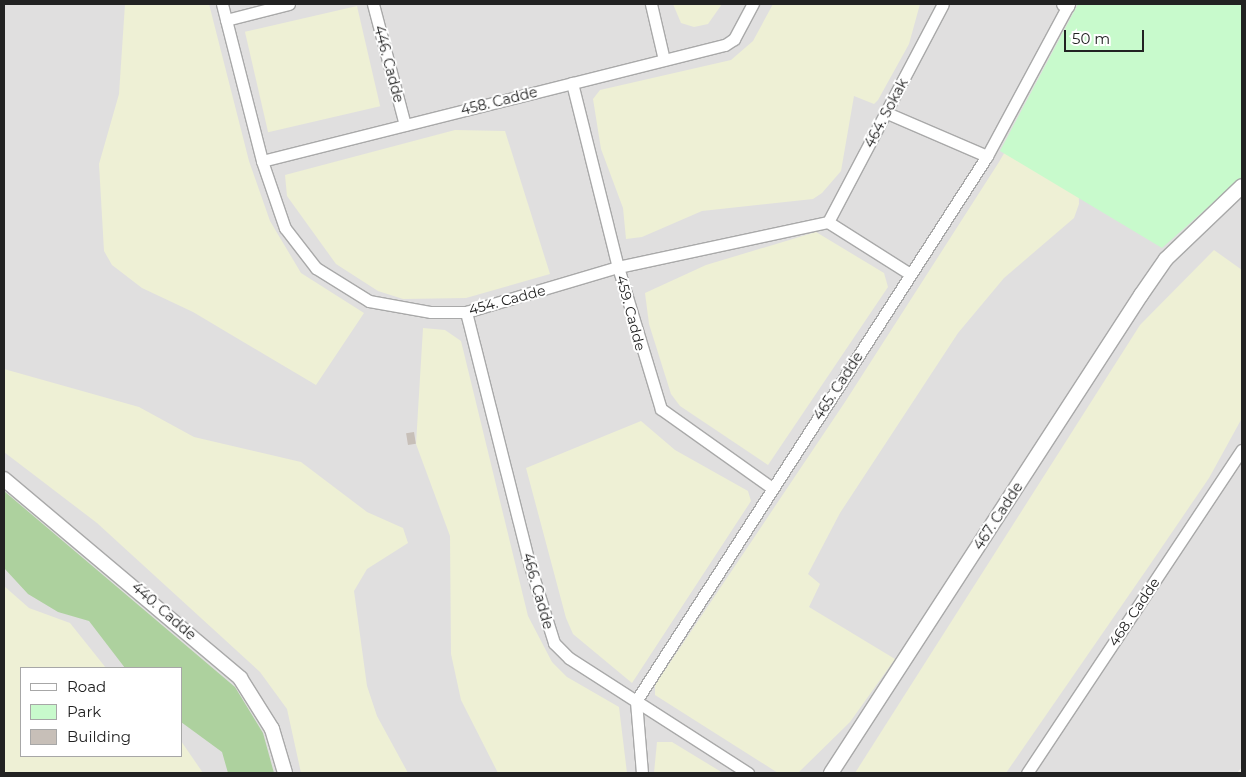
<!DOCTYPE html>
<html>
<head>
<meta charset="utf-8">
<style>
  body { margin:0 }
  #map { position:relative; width:1246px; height:777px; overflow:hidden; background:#f2efe9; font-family:Montserrat,sans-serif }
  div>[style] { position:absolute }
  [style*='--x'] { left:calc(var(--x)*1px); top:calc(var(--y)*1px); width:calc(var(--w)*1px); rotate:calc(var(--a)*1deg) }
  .residential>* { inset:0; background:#e0dfdf }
  .farmland>* { inset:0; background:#eef0d5; transform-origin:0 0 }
  .forest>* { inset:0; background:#add19e }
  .park>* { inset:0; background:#c8facc }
  .building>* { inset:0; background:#c7bfb8; transform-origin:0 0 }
  .roads { filter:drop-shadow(1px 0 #a9a9a9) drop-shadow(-1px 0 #a9a9a9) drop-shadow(0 1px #a9a9a9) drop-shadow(0 -1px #a9a9a9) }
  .minor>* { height:11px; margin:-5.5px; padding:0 5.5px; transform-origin:5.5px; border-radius:5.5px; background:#fff }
  .tertiary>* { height:14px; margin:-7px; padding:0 7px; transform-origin:7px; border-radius:7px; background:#fff }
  span { translate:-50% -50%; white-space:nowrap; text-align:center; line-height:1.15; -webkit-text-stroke:4px #fff; paint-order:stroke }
  .street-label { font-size:14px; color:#222 }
  .frame { position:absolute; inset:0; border:5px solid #222; pointer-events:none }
  .legend { position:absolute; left:20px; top:667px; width:162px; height:90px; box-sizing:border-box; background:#fff; border:1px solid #a7a7a7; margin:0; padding:6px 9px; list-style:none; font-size:15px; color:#222 }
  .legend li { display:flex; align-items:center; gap:10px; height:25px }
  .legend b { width:25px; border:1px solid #a7a7a7 }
  .scale { position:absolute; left:1064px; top:30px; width:80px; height:22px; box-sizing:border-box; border:2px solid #222; border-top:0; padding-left:6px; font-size:15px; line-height:18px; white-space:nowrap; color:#222; -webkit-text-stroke:4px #fff; paint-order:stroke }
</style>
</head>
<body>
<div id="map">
  <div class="residential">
    <div style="clip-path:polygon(evenodd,4px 4px,1242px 4px,1242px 767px,1237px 773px,4px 773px,4px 4px,21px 668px,181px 668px,181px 756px,21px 756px,21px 668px)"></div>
  </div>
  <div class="farmland">
    <div style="clip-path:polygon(125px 4px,209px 4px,249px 161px,270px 221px,301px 273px,364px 313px,316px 385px,193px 312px,142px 288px,112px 265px,104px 251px,99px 164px,119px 94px)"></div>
    <div style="clip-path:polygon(673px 4px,722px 4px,708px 24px,694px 27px,681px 23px)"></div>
    <div style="clip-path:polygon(773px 4px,920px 4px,909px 44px,878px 100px,874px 104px,854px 96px,841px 171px,822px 193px,813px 199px,702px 211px,642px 237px,626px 239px,623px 208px,601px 149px,593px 99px,600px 90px,731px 60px,753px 41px)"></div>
    <div style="left:357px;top:6px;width:103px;height:115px;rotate:77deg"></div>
    <div style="clip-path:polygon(1075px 31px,1079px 204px,1074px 218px,1004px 278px,958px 333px,840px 513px,808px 574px,820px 584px,809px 607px,895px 659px,850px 722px,798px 773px,778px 773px,655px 695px,655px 685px,845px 402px,999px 162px)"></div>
    <div style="clip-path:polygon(455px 130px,505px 131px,550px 274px,466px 298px,403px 299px,378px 291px,336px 264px,287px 196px,285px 175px)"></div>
    <div style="clip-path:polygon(816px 232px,884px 273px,888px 287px,768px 465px,680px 406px,671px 394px,649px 324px,645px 293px,706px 265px)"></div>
    <div style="clip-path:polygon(1214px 250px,1242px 270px,1242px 418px,1209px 478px,1149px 566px,1006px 773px,855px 773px,1140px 325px)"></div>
    <div style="clip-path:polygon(423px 328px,445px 330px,461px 341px,528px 616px,552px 662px,567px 677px,619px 707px,627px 773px,498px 773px,461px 700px,451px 654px,450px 536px,416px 444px)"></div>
    <div style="clip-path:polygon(4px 369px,139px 407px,194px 437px,301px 462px,367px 512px,403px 528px,408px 543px,367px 569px,354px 591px,367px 686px,377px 716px,408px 773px,301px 773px,287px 709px,260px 672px,97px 523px,4px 452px)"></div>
    <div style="clip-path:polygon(641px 421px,675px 450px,748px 491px,751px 501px,632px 683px,573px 634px,566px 618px,526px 468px)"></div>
    <div style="clip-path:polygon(4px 586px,29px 608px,70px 623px,106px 668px,21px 668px,21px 756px,181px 756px,181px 741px,203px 773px,4px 773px)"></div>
    <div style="clip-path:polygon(657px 742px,672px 742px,723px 773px,654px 773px)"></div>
  </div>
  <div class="forest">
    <div style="clip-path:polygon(4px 491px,235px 687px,263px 733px,274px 773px,228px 773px,222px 752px,181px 722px,181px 668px,125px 668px,89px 621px,58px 612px,28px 594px,4px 568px)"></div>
  </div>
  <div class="park">
    <div style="clip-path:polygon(1078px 4px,1242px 4px,1242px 177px,1162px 248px,1000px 151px)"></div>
  </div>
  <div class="building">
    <div style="left:414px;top:432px;width:12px;height:8px;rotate:81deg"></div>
  </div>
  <div class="roads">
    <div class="minor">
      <div style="--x:222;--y:4;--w:162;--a:75.7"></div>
      <div style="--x:262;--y:161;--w:71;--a:71.1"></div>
      <div style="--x:285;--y:228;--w:51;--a:52.2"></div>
      <div style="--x:316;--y:268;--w:62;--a:31.9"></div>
      <div style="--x:369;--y:301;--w:63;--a:10.1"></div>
      <div style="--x:431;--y:312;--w:35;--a:0"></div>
      <div style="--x:466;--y:312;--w:159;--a:-16.5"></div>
      <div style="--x:618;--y:267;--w:215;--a:-12.1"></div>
      <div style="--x:828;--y:222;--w:97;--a:32.4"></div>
      <div style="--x:373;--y:4;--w:125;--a:75.2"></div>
      <div style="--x:651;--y:4;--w:57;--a:76.9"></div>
      <div style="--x:226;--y:20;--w:65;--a:-14.3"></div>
      <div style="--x:572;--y:83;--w:190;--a:76"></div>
      <div style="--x:618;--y:267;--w:148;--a:73.2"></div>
      <div style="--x:661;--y:409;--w:136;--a:35.4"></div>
      <div style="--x:887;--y:113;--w:109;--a:23.3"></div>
      <div style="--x:262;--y:161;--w:477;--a:-14.1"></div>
      <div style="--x:725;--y:45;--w:11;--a:-34"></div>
      <div style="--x:734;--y:39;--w:40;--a:-62"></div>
      <div style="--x:828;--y:222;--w:246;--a:-62.2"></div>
      <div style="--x:466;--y:312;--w:259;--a:75.9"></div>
      <div style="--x:529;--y:563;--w:84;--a:72.6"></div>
      <div style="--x:554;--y:643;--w:21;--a:45"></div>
      <div style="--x:569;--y:658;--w:213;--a:32.7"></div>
      <div style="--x:642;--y:773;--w:72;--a:-94.8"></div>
      <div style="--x:636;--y:701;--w:648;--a:-57.22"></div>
      <div style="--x:987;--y:156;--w:173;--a:-61.7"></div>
      <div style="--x:1027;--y:773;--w:388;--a:-56.4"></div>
    </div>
    <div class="tertiary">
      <div style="--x:1064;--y:4;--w:4;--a:27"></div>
      <div style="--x:4;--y:479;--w:309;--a:40.1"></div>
      <div style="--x:240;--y:678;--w:60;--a:57.9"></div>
      <div style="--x:272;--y:729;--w:46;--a:73.5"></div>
      <div style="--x:831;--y:773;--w:570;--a:-57.04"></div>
      <div style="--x:1141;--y:295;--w:44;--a:-55.2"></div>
      <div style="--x:1166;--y:259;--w:105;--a:-43.8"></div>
    </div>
  </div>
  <div class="street-label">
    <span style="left:389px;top:64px;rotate:75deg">446. Cadde</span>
    <span style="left:499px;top:101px;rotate:-14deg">458. Cadde</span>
    <span style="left:886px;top:113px;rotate:-62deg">464. Sokak</span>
    <span style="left:507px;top:300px;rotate:-15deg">454. Cadde</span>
    <span style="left:631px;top:313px;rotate:75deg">459. Cadde</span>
    <span style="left:838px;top:386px;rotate:-57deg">465. Cadde</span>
    <span style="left:998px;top:516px;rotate:-57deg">467. Cadde</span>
    <span style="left:538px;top:591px;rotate:74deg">466. Cadde</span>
    <span style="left:164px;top:611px;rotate:41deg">440. Cadde</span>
    <span style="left:1134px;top:612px;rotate:-56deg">468. Cadde</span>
  </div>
  <div class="frame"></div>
  <ul class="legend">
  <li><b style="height:6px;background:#fff"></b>Road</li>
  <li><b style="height:14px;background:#c8facc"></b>Park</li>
  <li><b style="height:14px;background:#c7bfb8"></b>Building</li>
  </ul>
  <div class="scale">50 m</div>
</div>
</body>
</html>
